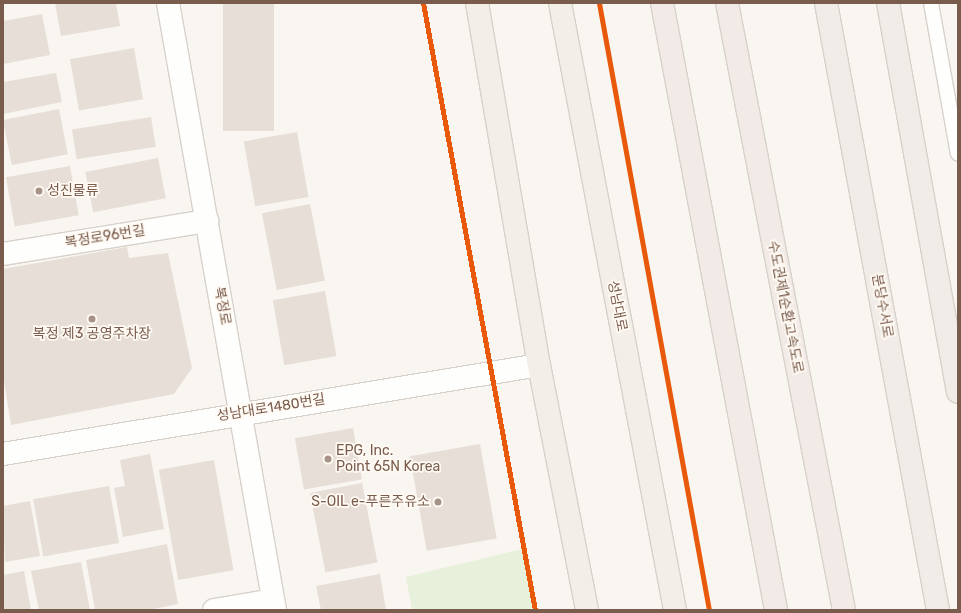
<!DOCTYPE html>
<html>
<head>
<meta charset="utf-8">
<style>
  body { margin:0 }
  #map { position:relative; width:961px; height:613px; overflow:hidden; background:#f9f5f0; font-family:Rubik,"Noto Sans KR",sans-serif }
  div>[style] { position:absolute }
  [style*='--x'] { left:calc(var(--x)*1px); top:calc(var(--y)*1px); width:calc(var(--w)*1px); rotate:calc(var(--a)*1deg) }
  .green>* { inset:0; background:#e7f0db }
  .building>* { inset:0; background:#e6ded7; transform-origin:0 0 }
  .roads { filter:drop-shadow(1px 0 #d7d1cb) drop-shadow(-1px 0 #d7d1cb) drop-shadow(0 1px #d7d1cb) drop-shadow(0 -1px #d7d1cb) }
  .service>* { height:14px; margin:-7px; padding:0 7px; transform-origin:7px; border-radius:7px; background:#fefefd }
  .minor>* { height:22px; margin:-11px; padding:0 11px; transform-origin:11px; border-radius:11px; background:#fefefd }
  .tertiary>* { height:22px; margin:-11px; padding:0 11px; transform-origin:11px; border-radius:11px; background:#fefefd }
  .primary>* { height:22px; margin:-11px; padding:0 11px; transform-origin:11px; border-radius:11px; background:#f3eee8 }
  .trunk>* { height:22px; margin:-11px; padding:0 11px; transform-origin:11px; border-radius:11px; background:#f2ece8 }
  .motorway>* { height:22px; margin:-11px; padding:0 11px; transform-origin:11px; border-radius:11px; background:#f2eae7 }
  .cycleway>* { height:5px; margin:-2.5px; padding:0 2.5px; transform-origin:2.5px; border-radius:2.5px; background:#e8590c }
  .dots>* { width:11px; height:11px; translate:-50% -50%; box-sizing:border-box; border:2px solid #fffaf3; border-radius:50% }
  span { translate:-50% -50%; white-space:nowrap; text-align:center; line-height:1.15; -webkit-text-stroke:3.5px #fffaf3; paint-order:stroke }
  .poi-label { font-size:14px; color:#7a5c4d }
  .left { translate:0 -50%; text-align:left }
  .right { translate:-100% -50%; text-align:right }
  .street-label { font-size:14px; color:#7a5c4d }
  .frame { position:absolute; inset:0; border:4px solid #7a5c4d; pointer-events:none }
</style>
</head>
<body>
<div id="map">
  <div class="green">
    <div style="clip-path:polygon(523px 549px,534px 610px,412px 610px,406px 577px)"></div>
  </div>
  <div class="building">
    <div style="clip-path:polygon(55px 3px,116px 3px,120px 26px,61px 36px)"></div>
    <div style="left:223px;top:3px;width:51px;height:128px"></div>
    <div style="clip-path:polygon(42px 14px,50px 55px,3px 64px,3px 21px)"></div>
    <div style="left:134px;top:48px;width:52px;height:65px;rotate:80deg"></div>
    <div style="clip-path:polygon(56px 73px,62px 102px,3px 114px,3px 82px)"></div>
    <div style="left:59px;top:109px;width:46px;height:57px;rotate:79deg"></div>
    <div style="left:151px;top:117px;width:30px;height:80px;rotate:81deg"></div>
    <div style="left:297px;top:132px;width:66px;height:54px;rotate:80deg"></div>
    <div style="left:158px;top:158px;width:41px;height:74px;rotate:79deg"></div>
    <div style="left:70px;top:166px;width:50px;height:65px;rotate:80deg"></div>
    <div style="left:310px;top:204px;width:78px;height:49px;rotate:79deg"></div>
    <div style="clip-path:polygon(127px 247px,129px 258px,168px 253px,192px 368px,174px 394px,11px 425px,3px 374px,3px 269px)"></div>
    <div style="left:325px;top:291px;width:66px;height:53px;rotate:80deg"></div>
    <div style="left:353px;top:428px;width:52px;height:59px;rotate:80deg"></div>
    <div style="left:480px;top:444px;width:96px;height:71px;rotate:80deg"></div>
    <div style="clip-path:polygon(150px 454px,164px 529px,123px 537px,114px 488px,125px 486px,120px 460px)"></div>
    <div style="left:214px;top:460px;width:112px;height:56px;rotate:80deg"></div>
    <div style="left:362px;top:483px;width:81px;height:53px;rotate:79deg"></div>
    <div style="left:109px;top:486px;width:58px;height:77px;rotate:80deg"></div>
    <div style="clip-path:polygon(30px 501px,40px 556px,5px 562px,3px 506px)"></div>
    <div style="clip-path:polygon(167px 544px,178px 604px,149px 610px,95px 610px,86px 560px)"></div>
    <div style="clip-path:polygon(81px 562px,90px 610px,39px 610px,31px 571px)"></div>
    <div style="clip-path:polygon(24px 571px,31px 610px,3px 610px,3px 575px)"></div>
    <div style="clip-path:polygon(380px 574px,386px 610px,321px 610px,316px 586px)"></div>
  </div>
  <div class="roads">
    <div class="service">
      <div style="--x:931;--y:3;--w:153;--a:79.9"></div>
    </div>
    <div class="minor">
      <div style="--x:3;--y:254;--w:207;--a:-9.2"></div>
      <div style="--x:3;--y:454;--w:543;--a:-9.43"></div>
      <div style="--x:214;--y:610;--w:60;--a:-9.6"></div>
    </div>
    <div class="tertiary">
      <div style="--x:168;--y:3;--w:616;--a:80"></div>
    </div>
    <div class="primary">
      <div style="--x:477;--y:3;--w:367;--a:80.3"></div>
      <div style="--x:539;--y:365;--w:250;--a:78.9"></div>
      <div style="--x:560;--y:3;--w:618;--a:79.27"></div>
    </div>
    <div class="trunk">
      <div style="--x:826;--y:3;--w:617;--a:79.55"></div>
      <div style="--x:888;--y:3;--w:395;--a:79.8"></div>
    </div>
    <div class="motorway">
      <div style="--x:662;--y:3;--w:618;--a:79.36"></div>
      <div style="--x:727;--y:3;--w:618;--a:79.09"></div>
    </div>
  </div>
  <div class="cycleway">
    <div style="--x:423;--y:3;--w:617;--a:79.55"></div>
    <div style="--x:599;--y:3;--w:617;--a:79.73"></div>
  </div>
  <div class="dots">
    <div style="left:39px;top:191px;background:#a69286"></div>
    <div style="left:92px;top:319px;background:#a69286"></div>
    <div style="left:328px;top:459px;background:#a69286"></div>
    <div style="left:438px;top:502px;background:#a69286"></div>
  </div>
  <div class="poi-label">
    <span class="left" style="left:47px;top:191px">성진물류</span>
    <span style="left:92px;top:334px">복정 제3 공영주차장</span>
    <span class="left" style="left:336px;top:459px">EPG, Inc.<br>Point 65N Korea</span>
    <span class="right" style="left:430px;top:502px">S-OIL e-푸른주유소</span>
  </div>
  <div class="street-label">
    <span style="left:105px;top:237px;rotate:-9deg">복정로96번길</span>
    <span style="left:222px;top:306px;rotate:80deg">복정로</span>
    <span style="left:617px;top:306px;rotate:79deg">성남대로</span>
    <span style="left:882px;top:306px;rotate:80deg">분당수서로</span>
    <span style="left:785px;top:307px;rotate:79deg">수도권제1순환고속도로</span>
    <span style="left:271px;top:408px;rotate:-9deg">성남대로1480번길</span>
  </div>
  <div class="frame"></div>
</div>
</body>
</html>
